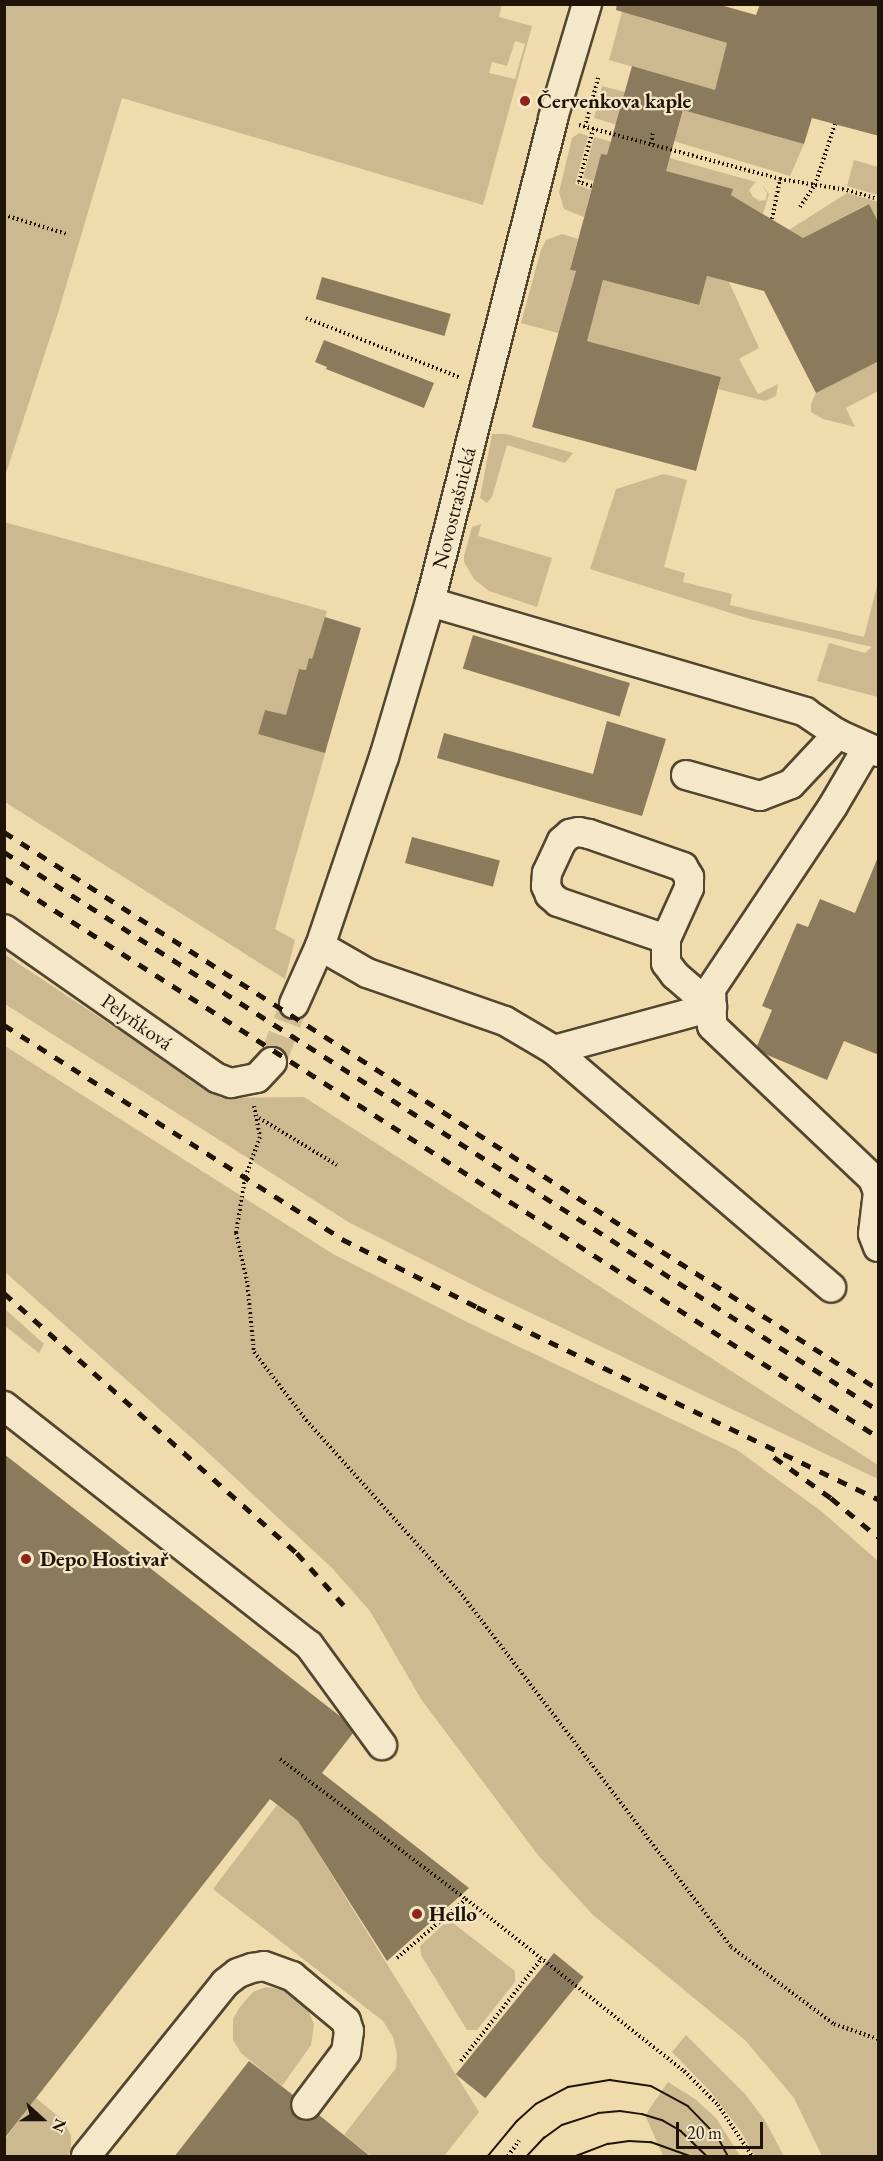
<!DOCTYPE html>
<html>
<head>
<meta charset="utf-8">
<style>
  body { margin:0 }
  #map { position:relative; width:883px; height:2161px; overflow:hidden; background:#efdbab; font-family:"EB Garamond",serif }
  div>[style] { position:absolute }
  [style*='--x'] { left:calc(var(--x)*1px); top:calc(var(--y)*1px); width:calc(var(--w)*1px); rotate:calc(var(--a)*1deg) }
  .green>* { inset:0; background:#ccb98f }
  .building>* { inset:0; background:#8b7b5c; transform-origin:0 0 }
  .minor-tunnel>* { height:28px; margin-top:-14px; transform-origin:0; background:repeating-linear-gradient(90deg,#d0bd92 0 28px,transparent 0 42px) }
  .path>* { height:4px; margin-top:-2px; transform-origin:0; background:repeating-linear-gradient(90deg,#1f1407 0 1.5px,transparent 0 4.5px) }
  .roads { filter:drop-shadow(2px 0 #534630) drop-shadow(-2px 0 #534630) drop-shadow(0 2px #534630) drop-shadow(0 -2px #534630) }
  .minor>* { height:28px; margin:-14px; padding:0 14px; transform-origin:14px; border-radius:14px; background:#f5e8c8 }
  .tram>* { height:1.5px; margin:-0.75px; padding:0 0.75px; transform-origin:0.75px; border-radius:0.75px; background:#1f1407 }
  .rail>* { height:4.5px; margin-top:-2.25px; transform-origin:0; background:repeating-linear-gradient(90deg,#1f1407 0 10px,transparent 0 20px) }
  .dots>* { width:16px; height:16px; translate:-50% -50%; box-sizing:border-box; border:3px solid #f5e8c8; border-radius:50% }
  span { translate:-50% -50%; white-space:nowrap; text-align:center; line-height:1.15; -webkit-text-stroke:4.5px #f5e8c8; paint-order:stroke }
  .poi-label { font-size:21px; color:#1f1407; font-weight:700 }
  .left { translate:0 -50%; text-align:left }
  .street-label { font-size:21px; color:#1f1407 }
  .frame { position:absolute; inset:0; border:6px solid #1f1407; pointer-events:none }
  .north { position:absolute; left:12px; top:2089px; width:60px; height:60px; -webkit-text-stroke:4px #f5e8c8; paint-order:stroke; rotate:111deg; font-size:16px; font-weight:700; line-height:24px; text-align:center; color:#1f1407 }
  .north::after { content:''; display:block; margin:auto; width:21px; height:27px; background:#1f1407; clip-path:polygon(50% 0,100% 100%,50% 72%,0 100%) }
  .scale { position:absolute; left:676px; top:2122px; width:87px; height:27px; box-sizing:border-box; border:3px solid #1f1407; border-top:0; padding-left:8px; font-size:18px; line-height:21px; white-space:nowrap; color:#1f1407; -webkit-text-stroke:4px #f5e8c8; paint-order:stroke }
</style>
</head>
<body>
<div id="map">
  <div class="green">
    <div style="clip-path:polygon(evenodd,502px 4px,499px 17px,532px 26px,483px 205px,122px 98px,58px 313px,5px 476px,5px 5px,502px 4px,515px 41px,525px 44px,515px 79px,489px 73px,492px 62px,507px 66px,515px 41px)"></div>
    <div style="clip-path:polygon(624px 5px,642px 18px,805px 66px,722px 67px,707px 116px,804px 144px,790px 176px,657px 136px,677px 132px,691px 83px,609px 60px)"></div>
    <div style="clip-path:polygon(602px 86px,625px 92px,619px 115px,649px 134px,594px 118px)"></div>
    <div style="clip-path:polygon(579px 133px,588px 136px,575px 184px,591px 190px,584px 217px,564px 209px,559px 192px,572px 138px)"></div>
    <div style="clip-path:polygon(594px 137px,756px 182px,749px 190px,753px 197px,760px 201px,766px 200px,767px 193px,761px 184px,769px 194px,763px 214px,731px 195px,732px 189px,601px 154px,594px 181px,583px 178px)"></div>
    <div style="clip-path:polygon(854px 160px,878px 167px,878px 195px,847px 186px)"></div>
    <div style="clip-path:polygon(847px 193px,878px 202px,878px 224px,868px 204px,803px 238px,789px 230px)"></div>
    <div style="clip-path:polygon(562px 234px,578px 239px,570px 270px,596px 277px,597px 301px,603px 280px,698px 305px,707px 276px,729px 282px,759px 348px,739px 359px,758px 394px,778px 384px,776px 396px,765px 401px,718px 389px,721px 377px,521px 323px,541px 250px,546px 240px)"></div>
    <div style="clip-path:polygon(878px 361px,878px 391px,846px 408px,855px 427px,823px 419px,811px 412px,811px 404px,816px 393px)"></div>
    <div style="clip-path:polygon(492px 434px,506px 434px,573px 453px,565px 463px,507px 445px,492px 497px,487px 503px,480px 498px)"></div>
    <div style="clip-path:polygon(664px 474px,687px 480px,664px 567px,685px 573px,683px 582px,732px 594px,730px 605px,864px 637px,878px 582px,878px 697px,817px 681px,829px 643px,865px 653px,872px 647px,750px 619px,590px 569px,616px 489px)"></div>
    <div style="clip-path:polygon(4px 522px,327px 611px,312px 659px,309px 658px,306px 670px,299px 669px,291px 697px,293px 717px,265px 710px,258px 734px,320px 751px,326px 750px,275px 929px,295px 940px,285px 979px,5px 802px)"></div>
    <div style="clip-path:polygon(481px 524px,478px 536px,552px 558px,537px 607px,489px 591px,474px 579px,464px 562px,464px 556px,472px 527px)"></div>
    <div style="clip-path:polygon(4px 954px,221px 1098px,304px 1097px,878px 1465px,878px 1479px,485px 1291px,350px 1223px,5px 1004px)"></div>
    <div style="clip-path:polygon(5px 1046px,333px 1254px,469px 1323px,737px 1450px,821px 1511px,878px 1561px,878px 2156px,822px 2156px,794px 2098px,745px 2040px,593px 1915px,538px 1855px,421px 1699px,370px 1611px,332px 1568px,202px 1447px,5px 1272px)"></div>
    <div style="clip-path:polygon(5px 1309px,44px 1344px,39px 1353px,5px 1326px)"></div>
    <div style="clip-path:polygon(277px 1805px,298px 1821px,479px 2112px,444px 2156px,371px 2156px,344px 2135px,396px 2068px,397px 2054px,393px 2037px,383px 2021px,213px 1889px)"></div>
    <div style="clip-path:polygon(453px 1923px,515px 1971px,515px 1982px,477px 2030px,467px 2030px,421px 1955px,420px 1946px,443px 1925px)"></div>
    <div style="clip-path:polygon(266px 1987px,280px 1989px,291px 1995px,309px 2012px,314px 2025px,311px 2045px,282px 2086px,241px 2053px,233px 2040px,233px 2019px,240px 2007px,253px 1992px)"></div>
    <div style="clip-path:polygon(686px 2035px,745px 2094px,764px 2119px,784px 2156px,755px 2156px,740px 2130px,710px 2091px,672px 2052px)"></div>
    <div style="clip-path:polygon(668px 2082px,695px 2099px,716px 2118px,740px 2156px,663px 2156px,646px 2117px,648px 2111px)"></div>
    <div style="clip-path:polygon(36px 2098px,64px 2121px,71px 2136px,71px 2152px,67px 2156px,5px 2156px,5px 2139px)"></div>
  </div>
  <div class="building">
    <div style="clip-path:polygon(617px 4px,717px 4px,756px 15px,760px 4px,879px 4px,879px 136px,812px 118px,804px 144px,683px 110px,666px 171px,733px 189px,731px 195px,803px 238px,869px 204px,879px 224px,879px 361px,816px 393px,764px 291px,707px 276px,699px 305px,603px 280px,587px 341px,721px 377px,696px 471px,532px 427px,576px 271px,570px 270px,601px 154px,607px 155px,632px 66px,715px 90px,727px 43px,616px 10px)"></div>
    <div style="left:322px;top:277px;width:134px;height:23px;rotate:16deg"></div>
    <div style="clip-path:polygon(324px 340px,434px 383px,424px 408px,326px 369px,327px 367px,315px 362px)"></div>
    <div style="clip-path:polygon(325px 617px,361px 628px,325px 753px,258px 734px,265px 710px,286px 715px,299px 669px,306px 670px,309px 658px,312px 659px)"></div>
    <div style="left:473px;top:635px;width:164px;height:35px;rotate:17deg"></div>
    <div style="clip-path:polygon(607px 721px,666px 739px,642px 816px,437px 758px,444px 733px,593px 774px)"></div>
    <div style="left:412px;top:837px;width:91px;height:27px;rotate:15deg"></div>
    <div style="clip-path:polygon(878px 857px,879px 1055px,844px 1041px,827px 1080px,765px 1054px,757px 1046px,772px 1010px,762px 1006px,797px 923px,808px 927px,820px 899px,855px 913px)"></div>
    <div style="clip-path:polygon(4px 1454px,341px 1717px,353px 1733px,322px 1773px,469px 1888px,387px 1961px,298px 1821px,270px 1799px,4px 2139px)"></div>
    <div style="left:554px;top:1953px;width:38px;height:156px;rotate:39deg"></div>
    <div style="clip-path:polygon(249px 2061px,293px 2095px,290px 2104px,296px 2118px,305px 2121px,319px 2115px,371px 2157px,174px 2157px)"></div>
  </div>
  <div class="minor-tunnel">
    <div style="--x:272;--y:1062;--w:62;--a:-69.2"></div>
  </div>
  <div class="path">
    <div style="--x:579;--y:125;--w:208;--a:15"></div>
    <div style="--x:780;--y:179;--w:68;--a:9.3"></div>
    <div style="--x:847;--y:190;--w:32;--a:16"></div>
    <div style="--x:585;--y:127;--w:51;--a:-75.1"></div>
    <div style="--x:651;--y:144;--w:11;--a:-80"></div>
    <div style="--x:592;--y:186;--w:14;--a:-163"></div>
    <div style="--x:579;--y:182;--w:55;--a:-75.2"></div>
    <div style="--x:800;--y:207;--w:27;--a:-56"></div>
    <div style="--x:815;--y:185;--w:64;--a:-71.8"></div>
    <div style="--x:4;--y:215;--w:66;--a:16.8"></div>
    <div style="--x:772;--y:219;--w:41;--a:-78.7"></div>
    <div style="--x:306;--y:318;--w:164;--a:21.1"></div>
    <div style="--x:254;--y:1106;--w:32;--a:79"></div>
    <div style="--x:260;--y:1137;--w:44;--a:110.1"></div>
    <div style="--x:245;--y:1178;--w:56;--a:99.3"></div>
    <div style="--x:236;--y:1233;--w:49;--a:77.1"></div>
    <div style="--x:247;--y:1281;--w:71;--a:84.4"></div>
    <div style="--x:254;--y:1352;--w:86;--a:52.6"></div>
    <div style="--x:306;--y:1420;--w:229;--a:48.2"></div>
    <div style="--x:459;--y:1591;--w:448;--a:52.6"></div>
    <div style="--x:731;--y:1947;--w:129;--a:36.8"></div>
    <div style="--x:834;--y:2024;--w:46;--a:18.8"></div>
    <div style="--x:259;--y:1118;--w:91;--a:31.1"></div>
    <div style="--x:280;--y:1759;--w:233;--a:37"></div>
    <div style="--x:466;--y:1899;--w:278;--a:38.3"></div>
    <div style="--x:684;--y:2071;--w:48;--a:45"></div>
    <div style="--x:718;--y:2105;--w:61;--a:56.3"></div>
    <div style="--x:397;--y:1958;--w:91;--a:-40.5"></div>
    <div style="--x:461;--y:2061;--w:131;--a:-51.8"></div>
    <div style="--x:508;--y:2156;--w:19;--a:-54"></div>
  </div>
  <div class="roads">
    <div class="minor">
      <div style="--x:430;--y:602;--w:391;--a:16.3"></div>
      <div style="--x:805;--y:712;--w:40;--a:34"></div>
      <div style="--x:838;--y:734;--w:44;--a:24.2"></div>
      <div style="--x:867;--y:748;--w:67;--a:120.4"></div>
      <div style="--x:833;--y:806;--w:220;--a:123.7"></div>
      <div style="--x:711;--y:989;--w:37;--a:88"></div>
      <div style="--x:712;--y:1026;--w:222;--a:43.5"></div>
      <div style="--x:873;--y:1179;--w:14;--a:69"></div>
      <div style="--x:878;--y:1192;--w:42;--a:96.8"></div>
      <div style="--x:873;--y:1234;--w:14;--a:69"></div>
      <div style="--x:686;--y:775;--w:77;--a:15.8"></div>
      <div style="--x:760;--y:796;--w:33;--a:-21"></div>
      <div style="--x:791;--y:784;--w:69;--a:-46.8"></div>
      <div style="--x:4;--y:929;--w:260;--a:35"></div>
      <div style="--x:217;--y:1078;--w:15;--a:20"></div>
      <div style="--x:231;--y:1083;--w:26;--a:-11"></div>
      <div style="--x:257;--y:1078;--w:22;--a:-47"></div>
      <div style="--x:666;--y:939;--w:114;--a:-161.1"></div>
      <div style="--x:558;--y:902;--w:11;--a:-139"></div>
      <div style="--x:550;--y:895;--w:10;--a:-114"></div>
      <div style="--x:546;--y:886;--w:13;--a:-86"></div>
      <div style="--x:547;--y:873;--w:35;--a:-65"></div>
      <div style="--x:562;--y:841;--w:11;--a:-41"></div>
      <div style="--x:570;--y:834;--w:9;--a:-13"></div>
      <div style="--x:579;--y:832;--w:10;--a:11"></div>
      <div style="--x:589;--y:834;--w:100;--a:19.3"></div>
      <div style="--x:683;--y:867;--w:12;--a:59"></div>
      <div style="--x:689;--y:877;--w:11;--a:90"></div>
      <div style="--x:689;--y:888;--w:56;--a:114.3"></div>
      <div style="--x:666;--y:939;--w:24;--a:90"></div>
      <div style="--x:666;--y:963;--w:15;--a:53"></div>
      <div style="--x:675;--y:975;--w:49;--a:40.9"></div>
      <div style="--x:320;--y:946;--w:54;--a:29.9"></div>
      <div style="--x:367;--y:973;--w:146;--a:19.2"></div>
      <div style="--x:505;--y:1021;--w:57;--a:30.6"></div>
      <div style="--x:554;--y:1050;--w:164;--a:-15.2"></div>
      <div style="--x:294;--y:1004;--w:64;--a:-65.9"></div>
      <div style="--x:320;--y:946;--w:200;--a:-71.3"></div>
      <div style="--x:384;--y:757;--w:162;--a:-73.5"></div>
      <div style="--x:430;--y:602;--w:499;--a:-75.7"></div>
      <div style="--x:553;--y:118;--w:119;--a:-73.4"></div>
      <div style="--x:554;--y:1050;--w:365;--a:40.6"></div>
      <div style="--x:4;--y:1406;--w:387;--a:38.1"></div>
      <div style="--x:309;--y:1645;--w:124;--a:53.9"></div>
      <div style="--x:86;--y:2156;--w:222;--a:-51.2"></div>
      <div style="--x:225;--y:1983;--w:16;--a:-38"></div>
      <div style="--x:238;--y:1973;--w:15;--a:-20"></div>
      <div style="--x:252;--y:1968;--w:12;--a:-9"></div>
      <div style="--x:264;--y:1966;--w:30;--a:20"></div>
      <div style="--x:292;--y:1976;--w:70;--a:39.8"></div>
      <div style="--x:346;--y:2021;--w:10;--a:73"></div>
      <div style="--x:349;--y:2031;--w:21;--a:98"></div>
      <div style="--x:346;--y:2052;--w:66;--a:127"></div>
    </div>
  </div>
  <div class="tram">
    <div style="--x:488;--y:2156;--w:45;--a:-50.4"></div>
    <div style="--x:517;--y:2121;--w:25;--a:-42"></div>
    <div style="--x:536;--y:2104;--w:36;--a:-28"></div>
    <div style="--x:568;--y:2087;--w:43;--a:-9.5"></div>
    <div style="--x:610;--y:2080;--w:41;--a:8.3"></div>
    <div style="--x:651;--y:2086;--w:42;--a:28.4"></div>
    <div style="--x:688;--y:2106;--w:43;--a:45.9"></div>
    <div style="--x:718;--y:2137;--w:21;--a:62"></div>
    <div style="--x:527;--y:2156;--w:25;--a:-47"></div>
    <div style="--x:544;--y:2138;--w:22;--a:-36"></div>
    <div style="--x:562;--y:2125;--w:38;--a:-18"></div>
    <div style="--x:598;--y:2113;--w:22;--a:-5"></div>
    <div style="--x:620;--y:2111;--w:22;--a:8"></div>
    <div style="--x:642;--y:2114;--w:21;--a:17"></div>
    <div style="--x:662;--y:2120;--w:22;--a:30"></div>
    <div style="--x:681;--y:2131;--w:36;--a:44"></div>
    <div style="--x:576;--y:2156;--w:34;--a:-21"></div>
    <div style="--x:608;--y:2144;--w:21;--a:-8"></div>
    <div style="--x:629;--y:2141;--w:22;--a:3"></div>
    <div style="--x:651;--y:2142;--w:41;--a:19.7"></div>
  </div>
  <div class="rail">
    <div style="--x:4;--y:832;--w:1036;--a:32.51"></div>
    <div style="--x:4;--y:852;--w:1037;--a:32.56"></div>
    <div style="--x:4;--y:878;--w:1037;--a:32.6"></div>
    <div style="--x:4;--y:1025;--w:400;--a:32.3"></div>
    <div style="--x:342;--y:1239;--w:151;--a:26.7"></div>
    <div style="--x:477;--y:1307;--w:445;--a:25.6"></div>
    <div style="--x:4;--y:1293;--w:392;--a:41.6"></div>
    <div style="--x:297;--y:1553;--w:78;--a:48.1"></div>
    <div style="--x:774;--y:1457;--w:70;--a:35.7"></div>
    <div style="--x:831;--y:1498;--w:61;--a:39.7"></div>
  </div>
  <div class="dots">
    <div style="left:525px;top:101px;background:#8f2418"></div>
    <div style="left:26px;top:1559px;background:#8f2418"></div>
    <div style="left:417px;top:1914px;background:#8f2418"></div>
  </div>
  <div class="poi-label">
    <span class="left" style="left:537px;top:101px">Červenkova kaple</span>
    <span class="left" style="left:40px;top:1559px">Depo Hostivař</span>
    <span class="left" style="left:429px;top:1914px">Hello</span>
  </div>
  <div class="street-label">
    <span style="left:454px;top:508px;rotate:-76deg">Novostrašnická</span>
    <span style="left:137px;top:1022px;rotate:35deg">Pelyňková</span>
  </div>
  <div class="frame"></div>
  <div class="north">N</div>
  <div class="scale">20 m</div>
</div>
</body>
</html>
